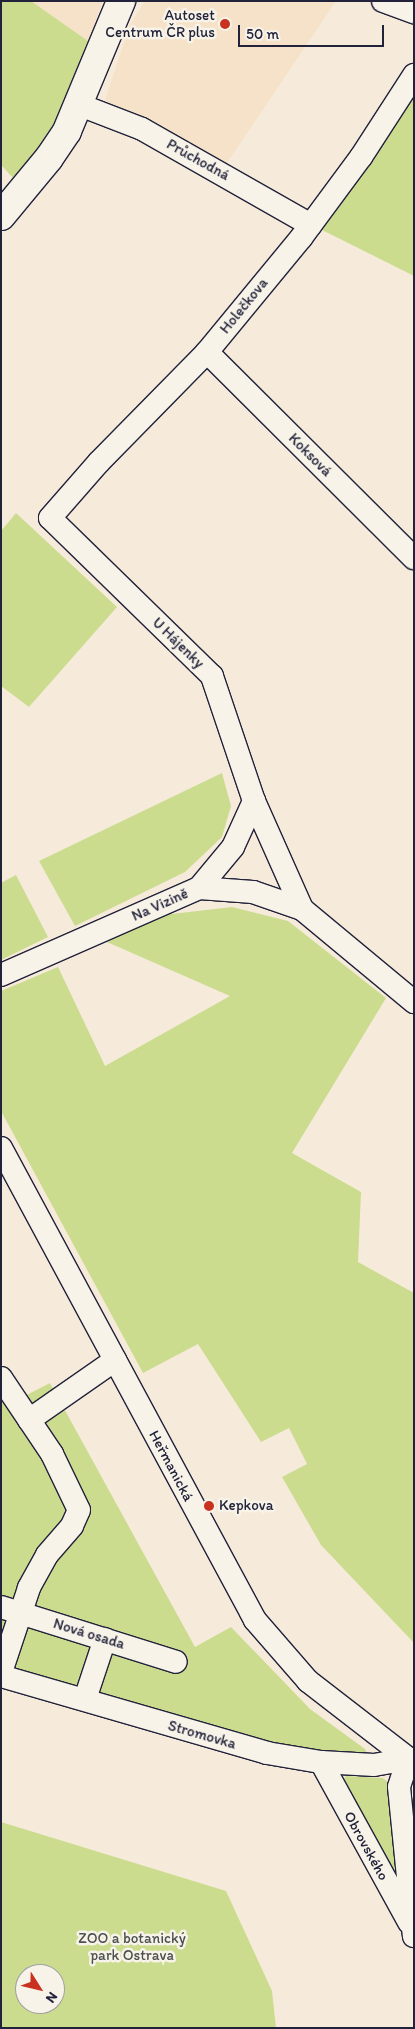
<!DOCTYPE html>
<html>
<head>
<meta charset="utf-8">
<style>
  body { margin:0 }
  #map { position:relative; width:415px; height:2029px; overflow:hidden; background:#f6ebda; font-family:Itim,sans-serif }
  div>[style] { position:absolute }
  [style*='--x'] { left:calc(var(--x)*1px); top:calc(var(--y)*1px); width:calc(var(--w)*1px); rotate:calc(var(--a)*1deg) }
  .built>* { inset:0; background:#f5e2c9 }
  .green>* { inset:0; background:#ccdc8f }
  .roads { filter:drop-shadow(1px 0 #22223b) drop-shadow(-1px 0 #22223b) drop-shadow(0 1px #22223b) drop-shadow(0 -1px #22223b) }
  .street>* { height:22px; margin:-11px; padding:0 11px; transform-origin:11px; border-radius:11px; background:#f7f3e8 }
  .secondary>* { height:28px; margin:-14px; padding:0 14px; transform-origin:14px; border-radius:14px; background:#f7f3e8 }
  .dots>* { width:14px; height:14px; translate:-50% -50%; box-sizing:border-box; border:2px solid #f7f3e8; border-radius:50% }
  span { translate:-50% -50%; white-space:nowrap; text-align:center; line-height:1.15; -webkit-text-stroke:5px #f7f3e8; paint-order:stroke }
  .poi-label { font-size:15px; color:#22223b }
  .right { translate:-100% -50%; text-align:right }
  .left { translate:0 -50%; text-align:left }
  .street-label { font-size:15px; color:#22223b }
  .park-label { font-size:15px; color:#4c5050 }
  .frame { position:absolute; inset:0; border:2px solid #22223b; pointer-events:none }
  .north { position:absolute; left:15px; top:1964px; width:50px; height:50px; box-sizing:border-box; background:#f7f3e8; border:1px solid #a29fa3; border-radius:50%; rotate:126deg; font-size:14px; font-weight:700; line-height:20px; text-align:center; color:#22223b }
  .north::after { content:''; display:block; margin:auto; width:18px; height:22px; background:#c8321e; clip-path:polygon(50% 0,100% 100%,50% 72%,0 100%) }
  .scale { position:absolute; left:238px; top:25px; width:146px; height:22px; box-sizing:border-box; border:2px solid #22223b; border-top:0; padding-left:6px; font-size:15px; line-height:18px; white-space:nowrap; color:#22223b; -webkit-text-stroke:4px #f7f3e8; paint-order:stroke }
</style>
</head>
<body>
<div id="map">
  <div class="built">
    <div style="clip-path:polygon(31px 1px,103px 1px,88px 41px)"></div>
    <div style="clip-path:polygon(145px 1px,336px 1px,225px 166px,105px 100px,129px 27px)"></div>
  </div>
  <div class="green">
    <div style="clip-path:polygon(1px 1px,31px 1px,88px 41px,53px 125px,15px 180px,1px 165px)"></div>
    <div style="clip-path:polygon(414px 92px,414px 276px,322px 230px)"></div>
    <div style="clip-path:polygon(16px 513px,117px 607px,29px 707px,1px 686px,1px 531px)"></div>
    <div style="clip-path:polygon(222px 773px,231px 806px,222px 837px,185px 872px,75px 926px,39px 861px)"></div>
    <div style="clip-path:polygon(16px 875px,48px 937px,1px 960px,1px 883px)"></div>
    <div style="clip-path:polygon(232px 907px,288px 921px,386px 998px,292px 1153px,361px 1192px,358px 1262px,414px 1293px,414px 1643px,321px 1545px,282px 1477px,307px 1464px,289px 1428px,261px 1442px,198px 1344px,143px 1373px,1px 1111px,1px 991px,58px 967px,105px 1066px,230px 996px,107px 942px,163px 915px)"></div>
    <div style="clip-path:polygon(50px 1383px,195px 1647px,231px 1627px,310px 1709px,365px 1749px,368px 1756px,301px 1753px,1px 1667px,1px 1386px,11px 1403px)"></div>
    <div style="clip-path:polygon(346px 1776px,383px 1778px,391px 1785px,402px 1887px,343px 1780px)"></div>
    <div style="clip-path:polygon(evenodd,1px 1822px,226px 1891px,272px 1991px,276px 2028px,1px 2028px,1px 1822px,25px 1974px,55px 1974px,55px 2004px,25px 2004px,25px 1974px)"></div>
  </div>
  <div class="roads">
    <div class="street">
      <div style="--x:383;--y:1;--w:33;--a:20"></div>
      <div style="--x:80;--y:105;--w:66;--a:21.2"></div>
      <div style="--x:142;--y:129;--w:194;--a:29.6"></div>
      <div style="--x:207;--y:352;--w:292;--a:44.9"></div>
      <div style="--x:254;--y:801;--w:118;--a:66"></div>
      <div style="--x:199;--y:888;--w:53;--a:-50.3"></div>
      <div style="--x:233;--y:847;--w:51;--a:-65.5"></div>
      <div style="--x:254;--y:801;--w:132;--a:-108.6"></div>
      <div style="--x:212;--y:676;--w:226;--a:-135.7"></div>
      <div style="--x:50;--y:518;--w:74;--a:-48.8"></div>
      <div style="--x:99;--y:462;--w:154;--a:-45.5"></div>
      <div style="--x:207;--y:352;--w:148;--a:-50.5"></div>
      <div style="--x:301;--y:238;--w:101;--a:-53.5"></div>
      <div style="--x:361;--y:157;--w:98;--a:-57.1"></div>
      <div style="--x:1;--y:975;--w:216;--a:-23.7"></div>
      <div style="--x:199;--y:888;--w:54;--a:4.2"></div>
      <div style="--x:253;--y:892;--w:52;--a:19.1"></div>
      <div style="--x:302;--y:909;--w:146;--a:39.7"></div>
      <div style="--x:1;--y:1148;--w:536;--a:61.71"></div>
      <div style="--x:255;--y:1620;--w:81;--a:49"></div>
      <div style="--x:308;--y:1681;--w:134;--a:37.7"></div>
      <div style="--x:1;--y:1378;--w:92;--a:56.1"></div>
      <div style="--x:52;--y:1454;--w:62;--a:64.3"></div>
      <div style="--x:79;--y:1510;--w:17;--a:114"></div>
      <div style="--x:72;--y:1526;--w:38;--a:131"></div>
      <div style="--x:47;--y:1555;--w:38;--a:119"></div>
      <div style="--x:29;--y:1588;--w:89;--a:108.4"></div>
      <div style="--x:29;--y:1420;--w:105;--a:-34.9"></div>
      <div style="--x:1;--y:1607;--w:183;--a:17.4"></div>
      <div style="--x:1;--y:1676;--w:277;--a:16.1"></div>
      <div style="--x:267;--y:1753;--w:55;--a:9.5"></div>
      <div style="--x:321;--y:1762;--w:53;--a:3.2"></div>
      <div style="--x:374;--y:1765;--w:35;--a:-10"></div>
      <div style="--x:408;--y:1759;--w:29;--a:108"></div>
      <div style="--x:399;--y:1787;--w:150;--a:84.3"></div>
      <div style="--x:85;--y:1699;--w:63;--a:-71.6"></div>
      <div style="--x:321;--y:1762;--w:183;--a:61.2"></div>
    </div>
    <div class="secondary">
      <div style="--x:1;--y:216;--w:75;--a:-50.4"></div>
      <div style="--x:49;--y:158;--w:32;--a:-56"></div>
      <div style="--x:67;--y:131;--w:141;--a:-67.4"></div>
    </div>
  </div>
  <div class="dots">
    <div style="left:225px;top:24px;background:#c8321e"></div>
    <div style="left:209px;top:1506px;background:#c8321e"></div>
  </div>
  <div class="poi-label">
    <span class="right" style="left:215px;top:24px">Autoset<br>Centrum ČR plus</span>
    <span class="left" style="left:219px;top:1506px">Kepkova</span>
  </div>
  <div class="street-label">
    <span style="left:198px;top:160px;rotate:29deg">Průchodná</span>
    <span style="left:244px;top:306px;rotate:-51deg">Holečkova</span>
    <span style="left:310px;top:455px;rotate:45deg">Koksová</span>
    <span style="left:178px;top:643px;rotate:44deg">U Hájenky</span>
    <span style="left:160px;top:905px;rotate:-24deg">Na Vizině</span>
    <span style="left:171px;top:1466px;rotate:62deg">Heřmanická</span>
    <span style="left:89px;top:1634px;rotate:17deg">Nová osada</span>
    <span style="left:202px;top:1735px;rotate:16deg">Stromovka</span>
    <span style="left:366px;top:1846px;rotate:61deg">Obrovského</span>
  </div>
  <div class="park-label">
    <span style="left:132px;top:1947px">ZOO a botanický<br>park Ostrava</span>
  </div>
  <div class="frame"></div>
  <div class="north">N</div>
  <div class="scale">50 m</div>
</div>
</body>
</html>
